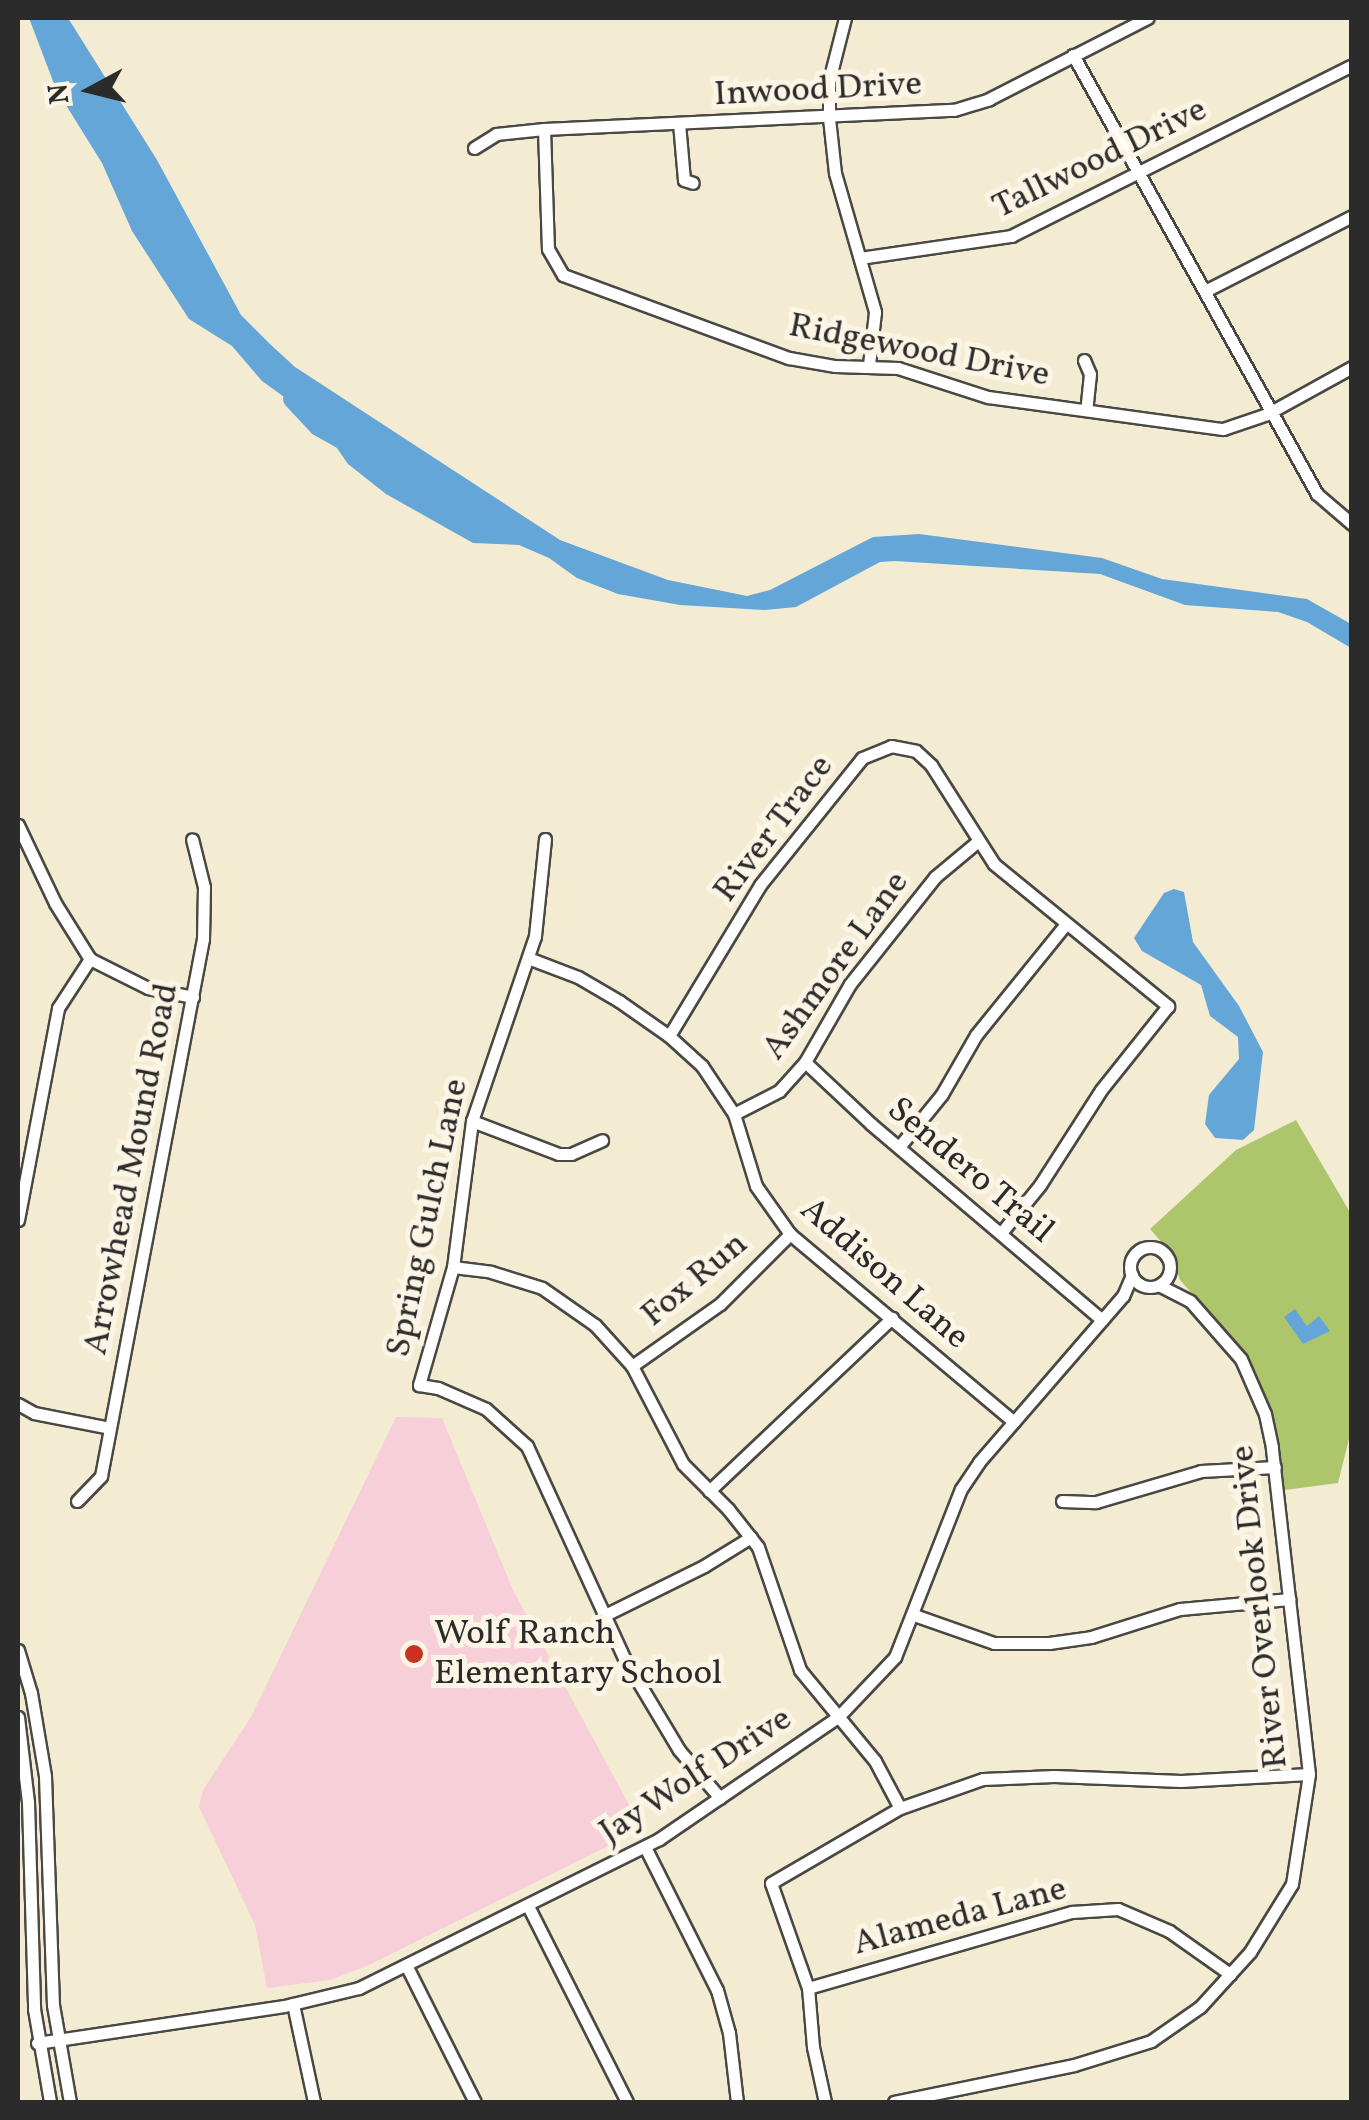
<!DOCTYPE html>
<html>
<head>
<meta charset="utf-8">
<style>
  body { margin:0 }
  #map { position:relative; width:1369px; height:2120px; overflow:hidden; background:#f3ecd3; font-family:Vollkorn,serif }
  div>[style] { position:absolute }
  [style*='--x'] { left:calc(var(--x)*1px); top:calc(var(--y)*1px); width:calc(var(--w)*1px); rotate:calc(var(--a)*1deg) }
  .built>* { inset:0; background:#f6cfd8 }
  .green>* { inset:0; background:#aec66b }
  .water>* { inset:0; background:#65a6d8 }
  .river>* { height:18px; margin:-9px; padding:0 9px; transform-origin:9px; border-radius:9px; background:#65a6d8 }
  .roads { filter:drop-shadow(2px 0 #494844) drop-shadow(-2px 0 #494844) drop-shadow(0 2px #494844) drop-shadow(0 -2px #494844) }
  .minor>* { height:11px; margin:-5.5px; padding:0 5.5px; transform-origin:5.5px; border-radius:5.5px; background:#fff }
  .minor>.ring { margin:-5.5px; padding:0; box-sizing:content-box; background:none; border:11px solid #fff; border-radius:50% }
  .dots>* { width:28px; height:28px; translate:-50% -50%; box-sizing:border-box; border:5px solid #fcf5e5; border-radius:50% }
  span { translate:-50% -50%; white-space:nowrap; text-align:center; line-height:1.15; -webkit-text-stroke:10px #fcf5e5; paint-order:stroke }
  .street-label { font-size:35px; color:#2b2b2b }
  .poi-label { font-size:35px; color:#2b2b2b }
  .left { translate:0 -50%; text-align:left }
  .frame { position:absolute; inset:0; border:20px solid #2b2b2b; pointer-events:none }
  .north { position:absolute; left:40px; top:40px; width:100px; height:100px; -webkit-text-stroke:8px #fcf5e5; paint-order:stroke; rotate:263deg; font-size:28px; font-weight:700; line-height:40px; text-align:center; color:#2b2b2b }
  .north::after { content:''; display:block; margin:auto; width:35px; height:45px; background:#2b2b2b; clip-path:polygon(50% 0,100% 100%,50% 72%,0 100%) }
</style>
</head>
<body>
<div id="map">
  <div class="built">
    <div style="clip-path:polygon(396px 1417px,442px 1418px,513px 1590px,642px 1829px,369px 1965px,330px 1980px,267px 1988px,255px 1925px,199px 1807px,203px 1790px,251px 1717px)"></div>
  </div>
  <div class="green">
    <div style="clip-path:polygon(1296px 1120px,1351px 1214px,1352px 1427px,1338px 1483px,1285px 1490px,1279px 1445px,1254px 1375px,1240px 1348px,1180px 1280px,1171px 1253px,1150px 1229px,1236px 1150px)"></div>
  </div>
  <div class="water">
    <div style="clip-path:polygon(29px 18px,68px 18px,157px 160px,241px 315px,270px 344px,295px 367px,560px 540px,668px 580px,747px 596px,770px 590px,873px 537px,919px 534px,1102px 558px,1162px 579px,1307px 599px,1351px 624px,1351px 648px,1307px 622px,1278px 612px,1185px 605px,1100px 574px,895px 561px,880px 562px,796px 607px,765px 610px,680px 605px,618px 594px,577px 578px,549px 558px,519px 545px,473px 543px,386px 494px,348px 464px,319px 422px,262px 381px,232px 346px,189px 319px,132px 231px,102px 163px,56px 89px)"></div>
    <div style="clip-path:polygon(1174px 889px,1184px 892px,1193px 942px,1239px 1006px,1263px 1052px,1254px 1130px,1243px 1140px,1215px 1138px,1205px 1124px,1209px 1095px,1239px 1059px,1238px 1037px,1210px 1016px,1201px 985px,1142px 951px,1134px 938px,1164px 893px)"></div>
    <div style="clip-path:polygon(1295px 1309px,1307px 1326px,1319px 1316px,1330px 1331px,1303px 1344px,1284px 1317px)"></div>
  </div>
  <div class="river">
    <div style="--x:292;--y:399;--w:38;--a:47"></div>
    <div style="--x:318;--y:427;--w:31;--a:29"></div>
  </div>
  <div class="roads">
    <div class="minor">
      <div style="--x:845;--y:18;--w:65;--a:104.3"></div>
      <div style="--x:829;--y:81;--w:37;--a:90"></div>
      <div style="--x:829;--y:118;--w:55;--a:83.8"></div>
      <div style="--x:835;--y:173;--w:145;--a:73.9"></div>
      <div style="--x:875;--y:312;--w:53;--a:96.5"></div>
      <div style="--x:1073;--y:55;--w:502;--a:60.93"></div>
      <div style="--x:1317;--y:494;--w:46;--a:40.6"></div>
      <div style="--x:679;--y:123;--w:57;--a:85"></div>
      <div style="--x:684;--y:180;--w:9;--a:18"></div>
      <div style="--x:544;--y:129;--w:120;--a:88.1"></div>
      <div style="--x:548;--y:249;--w:30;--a:60"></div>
      <div style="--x:563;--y:275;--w:241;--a:20.2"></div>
      <div style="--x:789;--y:358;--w:47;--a:9.9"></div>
      <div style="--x:835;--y:366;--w:63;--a:1.8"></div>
      <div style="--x:898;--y:368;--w:95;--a:17.9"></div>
      <div style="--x:988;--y:397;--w:237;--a:7.8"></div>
      <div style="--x:1223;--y:429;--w:46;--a:-18.8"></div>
      <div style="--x:1267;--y:414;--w:97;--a:-28.9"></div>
      <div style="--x:474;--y:148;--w:26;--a:-32"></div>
      <div style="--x:496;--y:134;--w:48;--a:-5.9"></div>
      <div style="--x:544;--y:129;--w:410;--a:-2.7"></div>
      <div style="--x:954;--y:110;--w:37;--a:-17"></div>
      <div style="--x:989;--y:99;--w:178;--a:-27.1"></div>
      <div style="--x:860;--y:258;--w:153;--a:-8.3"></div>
      <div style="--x:1011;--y:236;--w:381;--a:-26.6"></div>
      <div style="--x:1205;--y:291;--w:165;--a:-27"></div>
      <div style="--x:1084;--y:360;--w:15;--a:67"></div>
      <div style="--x:1090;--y:374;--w:36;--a:96"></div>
      <div style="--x:18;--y:825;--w:86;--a:64.6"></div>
      <div style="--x:55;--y:903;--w:66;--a:58"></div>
      <div style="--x:90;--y:959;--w:65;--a:26.6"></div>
      <div style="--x:148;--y:988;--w:46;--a:11.3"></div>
      <div style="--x:545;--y:839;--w:98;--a:95.9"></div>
      <div style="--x:535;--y:936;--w:195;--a:108.8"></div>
      <div style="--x:472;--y:1121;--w:147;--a:97.4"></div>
      <div style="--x:453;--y:1267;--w:123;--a:106.1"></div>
      <div style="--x:419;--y:1385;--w:19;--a:9"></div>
      <div style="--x:438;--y:1388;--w:52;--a:23.6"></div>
      <div style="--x:486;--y:1409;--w:55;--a:42.1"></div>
      <div style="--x:527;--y:1446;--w:233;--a:65.4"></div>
      <div style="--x:624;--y:1658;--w:107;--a:59.1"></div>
      <div style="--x:679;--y:1750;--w:63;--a:49.5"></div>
      <div style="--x:528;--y:958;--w:53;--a:20.8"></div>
      <div style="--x:578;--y:977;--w:48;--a:30.3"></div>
      <div style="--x:619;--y:1001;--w:61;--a:35"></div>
      <div style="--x:669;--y:1036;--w:45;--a:42.3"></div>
      <div style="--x:702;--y:1066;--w:58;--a:56.3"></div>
      <div style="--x:734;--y:1114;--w:75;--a:73"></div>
      <div style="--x:756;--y:1186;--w:59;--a:54.7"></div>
      <div style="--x:790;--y:1234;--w:292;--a:40"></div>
      <div style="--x:669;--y:1036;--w:176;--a:-58.9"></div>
      <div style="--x:760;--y:885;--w:163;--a:-51.2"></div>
      <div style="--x:862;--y:758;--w:31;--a:-22"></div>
      <div style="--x:891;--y:746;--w:25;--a:11"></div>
      <div style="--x:916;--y:751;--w:21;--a:43"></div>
      <div style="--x:931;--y:765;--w:117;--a:57.5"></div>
      <div style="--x:994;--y:864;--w:225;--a:39.2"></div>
      <div style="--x:1168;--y:1006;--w:107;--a:128.6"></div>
      <div style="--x:1101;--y:1090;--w:113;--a:122.7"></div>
      <div style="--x:1040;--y:1185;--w:62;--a:129.1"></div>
      <div style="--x:805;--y:1062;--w:91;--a:43.2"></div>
      <div style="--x:871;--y:1124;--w:303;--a:40.3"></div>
      <div style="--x:734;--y:1114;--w:51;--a:-27.1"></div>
      <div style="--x:779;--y:1091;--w:39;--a:-48"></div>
      <div style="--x:805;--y:1062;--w:90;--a:-60"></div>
      <div style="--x:850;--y:984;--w:137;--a:-51.5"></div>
      <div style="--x:935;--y:877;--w:55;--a:-39.8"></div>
      <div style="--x:472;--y:1121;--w:93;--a:20.8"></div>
      <div style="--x:559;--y:1154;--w:12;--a:0"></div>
      <div style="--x:571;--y:1154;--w:34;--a:-24"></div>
      <div style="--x:899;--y:1147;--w:68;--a:-50.9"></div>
      <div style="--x:942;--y:1094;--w:68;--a:-60"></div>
      <div style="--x:976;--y:1035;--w:143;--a:-51"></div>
      <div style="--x:18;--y:1220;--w:216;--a:-79.3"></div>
      <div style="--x:58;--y:1008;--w:59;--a:-56.9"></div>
      <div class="ring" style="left:1130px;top:1247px;width:29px;height:29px"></div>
      <div style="--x:453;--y:1267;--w:38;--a:7"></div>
      <div style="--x:491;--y:1272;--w:53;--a:17.4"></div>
      <div style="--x:542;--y:1288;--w:65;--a:34.9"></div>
      <div style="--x:595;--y:1325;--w:55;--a:47.9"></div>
      <div style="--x:632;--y:1366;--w:110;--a:62.5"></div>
      <div style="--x:683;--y:1464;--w:64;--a:45"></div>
      <div style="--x:728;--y:1509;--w:48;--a:51.7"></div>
      <div style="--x:758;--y:1547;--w:130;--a:71.1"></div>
      <div style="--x:800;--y:1670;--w:118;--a:50.5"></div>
      <div style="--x:875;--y:1761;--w:53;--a:62"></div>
      <div style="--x:632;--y:1366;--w:108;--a:-35.2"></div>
      <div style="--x:720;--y:1304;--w:99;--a:-45"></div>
      <div style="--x:18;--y:1404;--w:18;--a:29"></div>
      <div style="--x:34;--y:1413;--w:77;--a:11.2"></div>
      <div style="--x:709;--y:1491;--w:252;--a:-43.4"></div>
      <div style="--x:77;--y:1501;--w:35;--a:-46"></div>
      <div style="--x:101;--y:1476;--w:547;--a:-79.25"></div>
      <div style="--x:203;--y:939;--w:52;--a:-88.9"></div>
      <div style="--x:204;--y:887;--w:49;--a:-104"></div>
      <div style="--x:1062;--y:1501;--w:34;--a:2"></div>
      <div style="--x:1096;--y:1502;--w:109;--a:-16.4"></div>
      <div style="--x:1201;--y:1471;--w:74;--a:-3.1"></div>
      <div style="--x:605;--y:1615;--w:110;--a:-26.3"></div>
      <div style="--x:704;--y:1566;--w:55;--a:-31.7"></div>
      <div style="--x:914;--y:1615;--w:85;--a:19.3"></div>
      <div style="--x:994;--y:1643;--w:55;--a:0"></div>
      <div style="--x:1049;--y:1643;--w:42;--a:-8.1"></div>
      <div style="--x:1091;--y:1637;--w:93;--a:-17.5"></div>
      <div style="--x:1180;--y:1609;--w:110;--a:-5.2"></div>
      <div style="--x:18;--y:1650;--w:45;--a:73.2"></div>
      <div style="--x:31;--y:1693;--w:84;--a:80.4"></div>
      <div style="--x:45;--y:1776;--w:229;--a:88"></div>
      <div style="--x:53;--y:2005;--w:98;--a:80.1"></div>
      <div style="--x:18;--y:1717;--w:86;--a:83.3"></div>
      <div style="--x:28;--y:1802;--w:207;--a:88.3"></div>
      <div style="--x:34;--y:2009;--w:94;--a:80.2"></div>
      <div style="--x:645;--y:1847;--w:160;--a:63.3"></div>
      <div style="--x:717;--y:1990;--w:45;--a:74.4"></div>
      <div style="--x:729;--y:2033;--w:69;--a:83.4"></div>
      <div style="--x:528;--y:1906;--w:220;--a:63.2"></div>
      <div style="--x:406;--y:1965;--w:153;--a:63.3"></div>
      <div style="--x:808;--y:1988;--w:275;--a:-16.1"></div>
      <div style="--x:1072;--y:1912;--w:46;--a:-3.7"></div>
      <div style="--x:1118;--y:1909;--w:56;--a:23.3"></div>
      <div style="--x:1169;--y:1931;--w:75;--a:35.2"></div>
      <div style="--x:293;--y:2004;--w:100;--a:77.9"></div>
      <div style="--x:37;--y:2043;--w:250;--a:-8.5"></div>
      <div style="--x:284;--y:2006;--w:77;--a:-13.5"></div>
      <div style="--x:359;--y:1988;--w:335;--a:-26.4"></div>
      <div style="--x:659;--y:1839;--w:218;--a:-34.3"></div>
      <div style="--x:839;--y:1716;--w:81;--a:-46.5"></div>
      <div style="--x:895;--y:1657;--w:180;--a:-68.6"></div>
      <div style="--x:961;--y:1489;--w:32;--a:-56"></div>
      <div style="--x:979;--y:1462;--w:220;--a:-49.1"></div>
      <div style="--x:1123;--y:1296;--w:23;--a:-67"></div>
      <div style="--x:825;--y:2102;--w:56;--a:-102.3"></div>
      <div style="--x:813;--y:2047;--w:59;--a:-94.8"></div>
      <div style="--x:808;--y:1988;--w:111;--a:-109.4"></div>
      <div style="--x:771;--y:1883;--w:149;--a:-30.2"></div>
      <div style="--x:900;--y:1808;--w:88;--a:-19.3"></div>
      <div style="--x:983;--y:1779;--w:71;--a:-2.4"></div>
      <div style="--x:1054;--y:1776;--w:127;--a:2.3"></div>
      <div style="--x:1181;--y:1781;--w:128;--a:-3.1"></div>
      <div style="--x:894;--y:2102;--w:184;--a:-11.6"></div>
      <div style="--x:1074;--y:2065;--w:81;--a:-17.3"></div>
      <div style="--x:1151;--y:2041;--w:60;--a:-34.8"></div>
      <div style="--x:1200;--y:2007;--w:74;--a:-47.7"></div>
      <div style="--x:1250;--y:1952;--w:80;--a:-58.3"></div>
      <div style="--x:1292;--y:1884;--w:111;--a:-81.2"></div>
      <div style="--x:1309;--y:1774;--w:329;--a:-96.5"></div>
      <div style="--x:1272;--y:1447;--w:34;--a:-102"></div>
      <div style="--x:1265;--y:1414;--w:60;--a:-113.6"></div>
      <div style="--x:1241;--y:1359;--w:77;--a:-131.3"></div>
      <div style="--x:1190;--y:1301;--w:35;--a:-153"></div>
    </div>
  </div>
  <div class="dots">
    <div style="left:414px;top:1654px;background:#c8321e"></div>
  </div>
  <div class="street-label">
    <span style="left:818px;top:90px;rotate:-3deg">Inwood Drive</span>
    <span style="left:1100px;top:159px;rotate:-26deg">Tallwood Drive</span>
    <span style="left:919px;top:351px;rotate:11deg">Ridgewood Drive</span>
    <span style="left:774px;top:829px;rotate:-53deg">River Trace</span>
    <span style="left:836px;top:966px;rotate:-54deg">Ashmore Lane</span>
    <span style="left:132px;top:1169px;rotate:-79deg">Arrowhead Mound Road</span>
    <span style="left:970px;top:1171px;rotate:40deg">Sendero Trail</span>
    <span style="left:428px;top:1218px;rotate:-78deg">Spring Gulch Lane</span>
    <span style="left:884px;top:1274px;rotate:41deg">Addison Lane</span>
    <span style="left:695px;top:1280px;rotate:-40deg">Fox Run</span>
    <span style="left:1260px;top:1607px;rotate:-96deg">River Overlook Drive</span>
    <span style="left:696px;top:1776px;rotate:-33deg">Jay Wolf Drive</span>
    <span style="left:960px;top:1917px;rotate:-15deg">Alameda Lane</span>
  </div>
  <div class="poi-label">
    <span class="left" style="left:434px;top:1654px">Wolf Ranch<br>Elementary School</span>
  </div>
  <div class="frame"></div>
  <div class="north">N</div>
</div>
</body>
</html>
